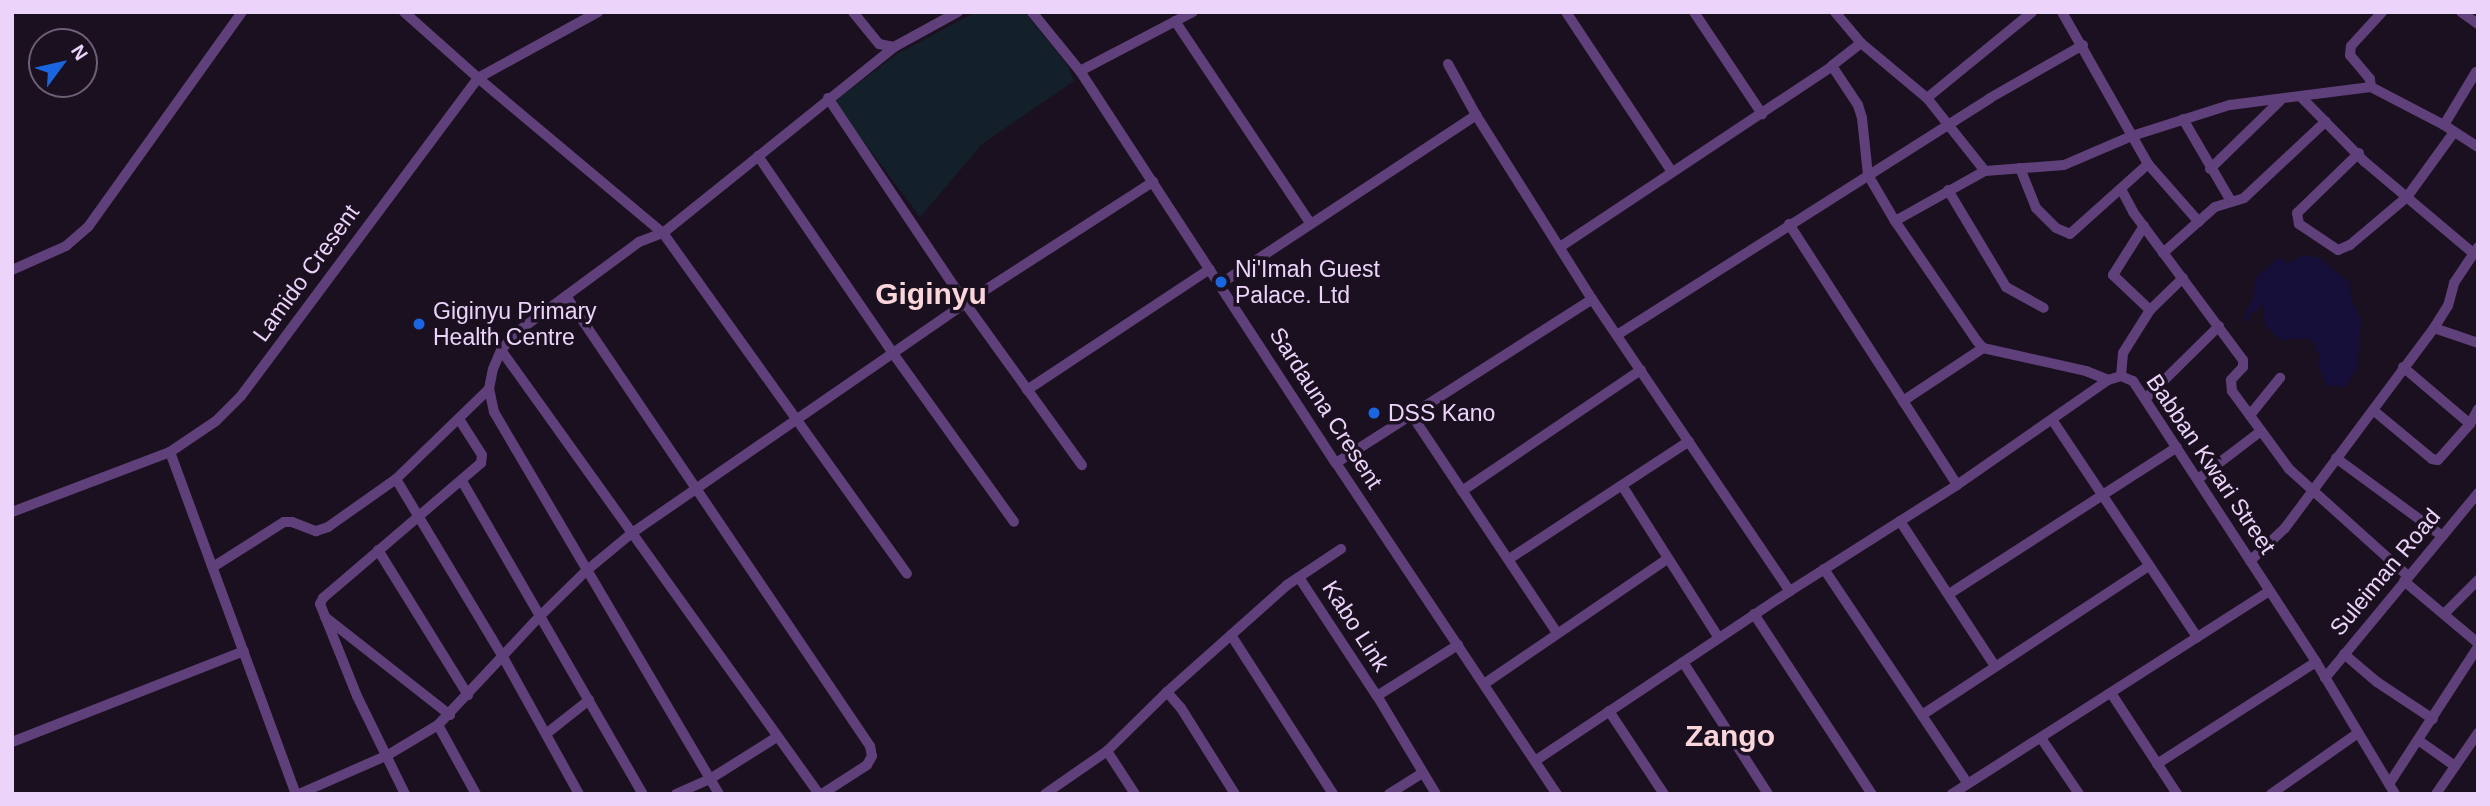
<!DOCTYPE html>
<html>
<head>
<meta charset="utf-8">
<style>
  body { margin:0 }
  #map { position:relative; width:2490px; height:806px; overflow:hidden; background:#1b1020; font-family:Arial,sans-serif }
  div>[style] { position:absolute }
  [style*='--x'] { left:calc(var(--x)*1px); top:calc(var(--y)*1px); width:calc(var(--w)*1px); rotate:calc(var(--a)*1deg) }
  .green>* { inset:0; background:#131f29 }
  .water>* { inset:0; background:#150f3a }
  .minor>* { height:10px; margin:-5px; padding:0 5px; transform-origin:5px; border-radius:5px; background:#60407a }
  .dots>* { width:19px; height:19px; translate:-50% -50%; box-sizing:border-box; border:4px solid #1b1020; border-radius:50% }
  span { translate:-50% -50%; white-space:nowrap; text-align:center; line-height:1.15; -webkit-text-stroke:7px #1b1020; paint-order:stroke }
  .poi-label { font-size:23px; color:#ecd3fa }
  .left { translate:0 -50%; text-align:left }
  .street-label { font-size:23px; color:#ecd3fa }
  .district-label { font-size:30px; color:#fad5da; font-weight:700 }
  .frame { position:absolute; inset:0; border:14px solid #ecd3fa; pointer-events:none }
  .north { position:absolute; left:28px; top:28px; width:70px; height:70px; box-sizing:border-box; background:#1b1020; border:2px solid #6f5e77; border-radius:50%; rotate:57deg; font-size:19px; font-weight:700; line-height:28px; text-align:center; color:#ecd3fa }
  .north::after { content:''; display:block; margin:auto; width:24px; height:32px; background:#1a66e0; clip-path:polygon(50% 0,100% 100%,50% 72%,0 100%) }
</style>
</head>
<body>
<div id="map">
  <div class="green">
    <div style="clip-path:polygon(976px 12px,1025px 12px,1068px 66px,1074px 81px,982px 144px,920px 217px,834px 102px,897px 54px)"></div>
  </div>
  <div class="water">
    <div style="clip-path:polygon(2305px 255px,2319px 258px,2349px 282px,2351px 299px,2361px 320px,2357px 369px,2345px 387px,2327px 386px,2318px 363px,2320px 353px,2314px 352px,2317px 346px,2307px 338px,2281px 340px,2265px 325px,2263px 303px,2261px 308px,2251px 313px,2248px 323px,2244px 318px,2253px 298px,2256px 277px,2279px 258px,2288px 263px)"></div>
  </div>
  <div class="minor">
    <div style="--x:404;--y:12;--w:99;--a:41.7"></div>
    <div style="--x:478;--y:78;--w:241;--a:40"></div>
    <div style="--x:663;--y:233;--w:419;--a:54.4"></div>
    <div style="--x:853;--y:12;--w:41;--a:50.9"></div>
    <div style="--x:879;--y:44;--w:15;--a:11"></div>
    <div style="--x:894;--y:47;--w:73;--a:-28.7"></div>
    <div style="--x:1032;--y:12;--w:76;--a:50.9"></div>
    <div style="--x:1080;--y:71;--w:468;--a:56.9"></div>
    <div style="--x:1336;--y:463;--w:398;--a:56.3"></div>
    <div style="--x:1566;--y:12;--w:192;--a:56.5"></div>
    <div style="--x:1694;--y:12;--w:123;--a:56.3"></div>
    <div style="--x:1835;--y:12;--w:40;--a:50"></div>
    <div style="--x:1861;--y:43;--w:37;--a:142"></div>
    <div style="--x:1832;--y:66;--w:47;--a:56.3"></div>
    <div style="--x:1858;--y:105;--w:14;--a:73"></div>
    <div style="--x:1862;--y:118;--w:57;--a:84"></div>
    <div style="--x:1868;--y:175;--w:53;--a:59.6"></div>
    <div style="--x:1895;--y:221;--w:145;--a:55.7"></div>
    <div style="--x:1977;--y:341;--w:9;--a:49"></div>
    <div style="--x:1983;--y:348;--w:106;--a:12.6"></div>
    <div style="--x:2086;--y:371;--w:24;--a:22"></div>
    <div style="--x:2108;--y:380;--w:14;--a:-17"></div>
    <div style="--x:2121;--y:376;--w:13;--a:23"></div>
    <div style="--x:2133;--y:381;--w:335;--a:56.9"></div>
    <div style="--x:2316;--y:662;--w:154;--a:59.1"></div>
    <div style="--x:2062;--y:12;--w:175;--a:60.5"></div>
    <div style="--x:2148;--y:164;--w:77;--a:48.7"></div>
    <div style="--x:2461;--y:12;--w:21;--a:35"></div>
    <div style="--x:1175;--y:21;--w:243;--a:56.2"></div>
    <div style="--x:1861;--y:43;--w:86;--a:39.8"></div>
    <div style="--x:1927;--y:98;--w:93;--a:51.5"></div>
    <div style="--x:1448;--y:64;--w:58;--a:61.2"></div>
    <div style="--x:1476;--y:115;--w:218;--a:57.8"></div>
    <div style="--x:1592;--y:299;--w:353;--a:55.9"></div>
    <div style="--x:1080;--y:71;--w:127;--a:-27.6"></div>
    <div style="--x:2371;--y:87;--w:8;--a:-97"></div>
    <div style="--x:2370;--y:79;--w:31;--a:-130"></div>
    <div style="--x:2350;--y:55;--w:9;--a:-84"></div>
    <div style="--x:2351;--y:46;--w:46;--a:-47.6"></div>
    <div style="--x:828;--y:98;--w:247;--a:56.2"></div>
    <div style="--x:965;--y:303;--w:200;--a:54.2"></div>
    <div style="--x:1927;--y:98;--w:136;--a:-39.3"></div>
    <div style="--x:2302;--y:98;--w:90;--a:45.5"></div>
    <div style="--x:2365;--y:162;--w:141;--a:40.1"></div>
    <div style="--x:2183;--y:119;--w:95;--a:59.7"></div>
    <div style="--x:2444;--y:125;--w:62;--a:-58.9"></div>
    <div style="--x:2359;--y:153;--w:86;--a:135.9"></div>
    <div style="--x:2297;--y:213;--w:11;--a:80"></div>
    <div style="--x:2299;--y:224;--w:47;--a:33.7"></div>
    <div style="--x:2338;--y:250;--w:13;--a:-23"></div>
    <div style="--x:2350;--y:245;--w:75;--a:-40.1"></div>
    <div style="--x:2407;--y:197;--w:80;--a:-54.1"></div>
    <div style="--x:758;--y:156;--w:237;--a:55.6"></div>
    <div style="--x:892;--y:352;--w:209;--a:54.3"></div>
    <div style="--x:2020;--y:168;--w:43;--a:68.2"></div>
    <div style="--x:2036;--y:208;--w:28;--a:45"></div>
    <div style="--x:2056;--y:228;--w:15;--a:23"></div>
    <div style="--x:2070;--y:234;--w:105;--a:-41.9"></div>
    <div style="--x:2210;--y:169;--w:98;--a:-44.2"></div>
    <div style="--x:2121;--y:189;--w:26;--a:62"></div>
    <div style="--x:2133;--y:212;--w:184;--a:53.4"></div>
    <div style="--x:2243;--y:360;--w:7;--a:90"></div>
    <div style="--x:2243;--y:367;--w:18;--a:133"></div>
    <div style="--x:2231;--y:380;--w:11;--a:85"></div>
    <div style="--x:2232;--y:391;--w:97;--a:53.8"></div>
    <div style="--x:2289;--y:469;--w:160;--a:42"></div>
    <div style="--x:1948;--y:190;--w:113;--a:59.1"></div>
    <div style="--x:2006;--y:287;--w:43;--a:28.9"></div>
    <div style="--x:1895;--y:221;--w:103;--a:-29.1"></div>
    <div style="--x:1985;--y:171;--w:79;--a:-4.3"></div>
    <div style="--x:2064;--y:165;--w:74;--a:-23.1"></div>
    <div style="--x:2132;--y:136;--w:103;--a:-17.6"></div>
    <div style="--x:2230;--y:105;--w:142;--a:-7.3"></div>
    <div style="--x:2371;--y:87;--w:82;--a:27.5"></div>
    <div style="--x:2444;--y:125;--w:40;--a:32.9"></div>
    <div style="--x:1789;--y:224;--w:310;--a:57.2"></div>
    <div style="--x:2144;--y:226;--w:58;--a:122.3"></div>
    <div style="--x:2113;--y:275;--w:51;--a:43.4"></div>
    <div style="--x:1560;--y:247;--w:327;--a:-33.6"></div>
    <div style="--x:2163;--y:253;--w:69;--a:-41.5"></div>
    <div style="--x:2215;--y:207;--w:30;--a:-17"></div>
    <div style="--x:2244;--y:198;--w:112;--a:-43.2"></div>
    <div style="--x:12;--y:270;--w:59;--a:-24"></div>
    <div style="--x:66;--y:246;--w:29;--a:-41"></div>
    <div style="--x:88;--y:227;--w:264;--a:-54.4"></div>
    <div style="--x:1220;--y:284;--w:307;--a:-33.4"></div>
    <div style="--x:566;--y:296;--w:543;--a:55.96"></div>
    <div style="--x:870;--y:746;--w:10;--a:79"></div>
    <div style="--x:872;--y:756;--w:10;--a:119"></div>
    <div style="--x:867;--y:765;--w:54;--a:147.2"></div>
    <div style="--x:2434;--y:328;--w:46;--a:18.8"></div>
    <div style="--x:1617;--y:335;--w:442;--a:-32.4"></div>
    <div style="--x:1990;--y:98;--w:107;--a:-29.7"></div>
    <div style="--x:501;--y:350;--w:546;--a:54.39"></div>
    <div style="--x:2403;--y:367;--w:88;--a:40.4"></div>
    <div style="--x:2121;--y:376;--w:23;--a:-85"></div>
    <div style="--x:2123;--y:353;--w:51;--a:-57.9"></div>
    <div style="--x:2150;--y:310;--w:46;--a:-44.1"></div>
    <div style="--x:1027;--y:390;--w:219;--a:-33.5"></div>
    <div style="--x:2145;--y:399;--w:104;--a:-44.6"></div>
    <div style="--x:1903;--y:401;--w:96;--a:-33.5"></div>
    <div style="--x:2373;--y:410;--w:77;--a:39.7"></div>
    <div style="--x:2432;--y:459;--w:6;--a:9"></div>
    <div style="--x:2438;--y:460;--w:48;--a:-48.4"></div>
    <div style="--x:2470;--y:424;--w:17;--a:-62"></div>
    <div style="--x:1411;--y:414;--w:263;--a:56.3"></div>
    <div style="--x:2250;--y:415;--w:48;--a:-51"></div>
    <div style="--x:2053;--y:421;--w:260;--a:56.3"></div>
    <div style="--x:170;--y:452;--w:364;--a:69.8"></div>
    <div style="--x:2336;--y:458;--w:132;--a:36.3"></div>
    <div style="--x:1336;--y:463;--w:304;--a:-32.6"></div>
    <div style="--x:396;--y:479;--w:208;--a:59"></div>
    <div style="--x:503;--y:657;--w:157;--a:61"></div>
    <div style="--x:2198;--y:479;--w:79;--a:-37.3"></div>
    <div style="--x:462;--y:481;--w:362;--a:60"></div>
    <div style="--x:1623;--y:487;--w:179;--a:57.6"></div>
    <div style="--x:1462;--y:491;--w:216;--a:-34.1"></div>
    <div style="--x:12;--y:512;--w:169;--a:-20.8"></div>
    <div style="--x:170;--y:452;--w:55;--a:-34"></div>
    <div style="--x:216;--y:421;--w:35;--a:-45"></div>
    <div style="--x:241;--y:396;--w:397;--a:-53.3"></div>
    <div style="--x:478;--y:78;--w:137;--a:-28.8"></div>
    <div style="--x:1900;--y:521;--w:173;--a:56.8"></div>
    <div style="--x:378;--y:550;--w:171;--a:58.2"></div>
    <div style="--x:1509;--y:559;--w:215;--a:-33.2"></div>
    <div style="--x:2250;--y:561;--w:48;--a:-43.3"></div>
    <div style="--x:2285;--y:528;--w:249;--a:-53.3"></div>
    <div style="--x:2434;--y:328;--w:26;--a:-58"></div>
    <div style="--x:2448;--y:306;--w:24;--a:-75"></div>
    <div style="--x:2454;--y:283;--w:43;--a:-56.3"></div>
    <div style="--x:213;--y:567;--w:84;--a:-32.4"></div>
    <div style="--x:284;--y:522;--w:8;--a:0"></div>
    <div style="--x:292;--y:522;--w:26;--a:21"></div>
    <div style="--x:316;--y:531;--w:13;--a:-18"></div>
    <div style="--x:328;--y:527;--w:83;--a:-35.2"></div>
    <div style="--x:396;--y:479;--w:129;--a:-44.1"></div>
    <div style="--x:1824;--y:569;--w:257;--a:56.2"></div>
    <div style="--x:1300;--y:579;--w:140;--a:56.7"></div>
    <div style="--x:2404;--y:581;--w:97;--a:40"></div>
    <div style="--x:1949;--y:594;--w:271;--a:-32.8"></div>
    <div style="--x:2445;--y:613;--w:47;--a:-45"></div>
    <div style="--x:1754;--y:614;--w:215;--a:56.8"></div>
    <div style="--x:325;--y:617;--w:159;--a:38.1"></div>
    <div style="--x:1231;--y:635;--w:189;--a:57.3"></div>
    <div style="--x:2344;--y:654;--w:43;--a:40.3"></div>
    <div style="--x:2377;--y:682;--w:67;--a:33.5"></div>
    <div style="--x:1683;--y:662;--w:157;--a:57.2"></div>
    <div style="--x:2325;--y:678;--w:240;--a:-50.4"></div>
    <div style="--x:1484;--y:684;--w:222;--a:-34.3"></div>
    <div style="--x:1167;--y:692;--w:161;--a:-41.7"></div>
    <div style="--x:1287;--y:585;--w:65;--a:-33.7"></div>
    <div style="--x:2111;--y:693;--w:121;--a:56.8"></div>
    <div style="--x:1609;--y:711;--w:100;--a:56.5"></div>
    <div style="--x:1922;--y:715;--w:272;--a:-33.3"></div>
    <div style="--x:438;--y:725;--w:79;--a:61.2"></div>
    <div style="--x:546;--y:734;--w:55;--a:-38.3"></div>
    <div style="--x:2041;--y:738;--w:68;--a:55.8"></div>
    <div style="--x:2418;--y:740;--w:45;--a:35.1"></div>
    <div style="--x:12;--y:742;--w:249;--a:-21.4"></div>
    <div style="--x:1107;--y:751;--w:51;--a:56.9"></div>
    <div style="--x:1535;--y:761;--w:306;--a:-33.7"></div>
    <div style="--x:1790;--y:591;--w:198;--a:-32.4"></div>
    <div style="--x:1957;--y:485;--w:184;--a:-34.8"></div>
    <div style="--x:2157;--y:764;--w:189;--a:-32.7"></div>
    <div style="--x:2389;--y:784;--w:163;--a:-57"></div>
    <div style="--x:299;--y:794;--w:97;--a:-23.7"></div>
    <div style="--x:388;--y:755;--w:58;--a:-31"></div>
    <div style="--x:438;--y:725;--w:149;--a:-46.9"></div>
    <div style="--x:540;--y:616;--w:64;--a:-44.4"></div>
    <div style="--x:586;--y:571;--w:60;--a:-39.6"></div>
    <div style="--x:632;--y:533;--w:405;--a:-34.6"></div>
    <div style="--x:965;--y:303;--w:224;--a:-32.8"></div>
    <div style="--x:405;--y:794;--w:109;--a:-116.1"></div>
    <div style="--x:357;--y:696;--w:99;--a:-111.9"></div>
    <div style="--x:320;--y:604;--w:7;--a:-63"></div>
    <div style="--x:323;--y:598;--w:208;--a:-40.5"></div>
    <div style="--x:481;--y:463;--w:8;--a:-83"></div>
    <div style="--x:482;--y:455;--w:43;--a:-122.6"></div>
    <div style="--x:676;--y:794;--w:37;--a:-24"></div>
    <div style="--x:710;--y:779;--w:79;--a:-32.1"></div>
    <div style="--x:719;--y:794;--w:443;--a:-120.5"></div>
    <div style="--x:494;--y:412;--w:24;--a:-102"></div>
    <div style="--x:489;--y:389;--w:20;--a:-79"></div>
    <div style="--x:493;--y:369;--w:21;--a:-67"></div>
    <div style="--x:501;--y:350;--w:24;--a:-48"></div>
    <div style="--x:517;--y:332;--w:152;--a:-36.4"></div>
    <div style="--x:639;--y:242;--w:26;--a:-21"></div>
    <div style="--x:663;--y:233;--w:297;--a:-38.8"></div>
    <div style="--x:1045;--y:794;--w:75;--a:-34.7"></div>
    <div style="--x:1107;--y:751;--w:84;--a:-44.5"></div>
    <div style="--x:1167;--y:692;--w:21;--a:49"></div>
    <div style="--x:1181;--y:708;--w:102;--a:57.9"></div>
    <div style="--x:1389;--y:794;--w:39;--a:-32"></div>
    <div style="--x:1436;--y:794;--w:114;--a:-121"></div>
    <div style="--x:1377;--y:696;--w:96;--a:-32.2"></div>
    <div style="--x:1952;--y:794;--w:377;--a:-32.6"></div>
    <div style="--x:2271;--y:794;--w:106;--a:-35"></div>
    <div style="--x:2436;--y:794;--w:74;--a:-55.5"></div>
  </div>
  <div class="dots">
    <div style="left:1221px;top:282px;background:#1a66e0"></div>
    <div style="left:419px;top:324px;background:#1a66e0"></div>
    <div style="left:1374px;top:413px;background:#1a66e0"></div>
  </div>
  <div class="poi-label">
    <span class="left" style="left:1235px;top:282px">Ni'Imah Guest<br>Palace. Ltd</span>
    <span class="left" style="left:433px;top:324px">Giginyu Primary<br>Health Centre</span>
    <span class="left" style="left:1388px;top:413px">DSS Kano</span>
  </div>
  <div class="street-label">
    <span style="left:306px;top:273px;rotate:-54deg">Lamido Cresent</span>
    <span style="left:1326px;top:408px;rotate:57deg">Sardauna Cresent</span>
    <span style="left:2211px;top:464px;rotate:56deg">Babban Kwari Street</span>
    <span style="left:2385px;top:572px;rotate:-50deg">Suleiman Road</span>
    <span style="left:1356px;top:626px;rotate:57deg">Kabo Link</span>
  </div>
  <div class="district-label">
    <span style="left:931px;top:294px">Giginyu</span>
    <span style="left:1730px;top:736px">Zango</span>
  </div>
  <div class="frame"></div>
  <div class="north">N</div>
</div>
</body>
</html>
